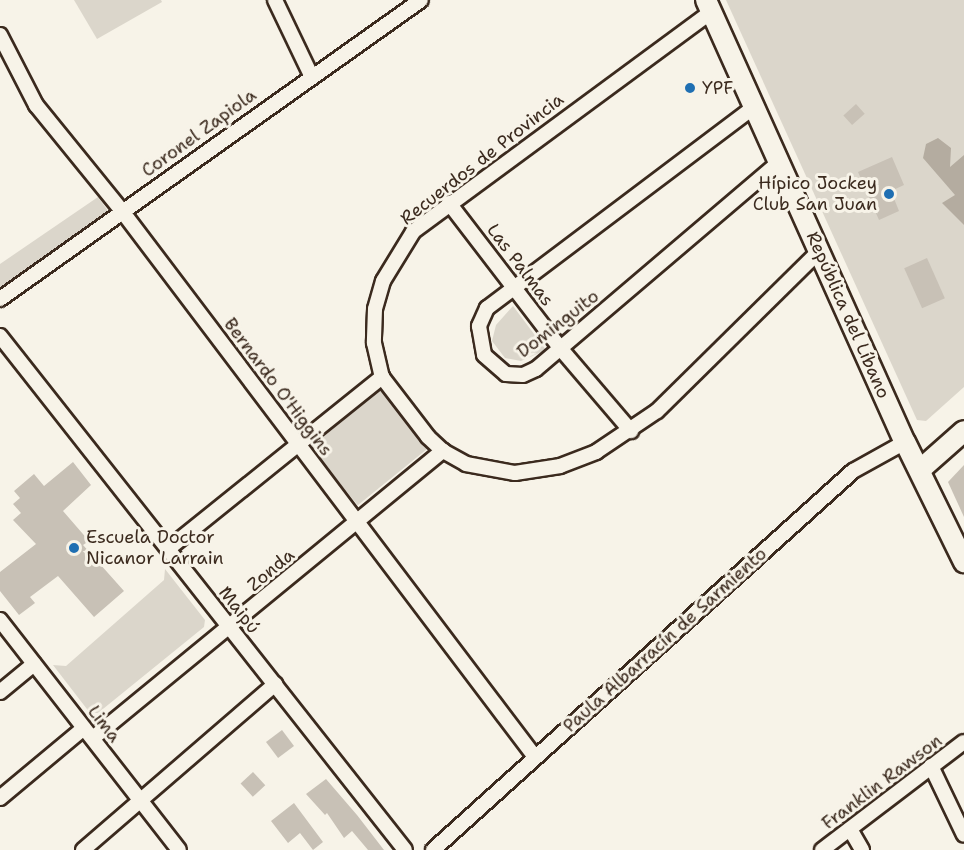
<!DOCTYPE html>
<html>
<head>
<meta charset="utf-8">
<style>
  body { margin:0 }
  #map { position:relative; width:964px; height:850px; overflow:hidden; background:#f7f3e8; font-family:"Shantell Sans",sans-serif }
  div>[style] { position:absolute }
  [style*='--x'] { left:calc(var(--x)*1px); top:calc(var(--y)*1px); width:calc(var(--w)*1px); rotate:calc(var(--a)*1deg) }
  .green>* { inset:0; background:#dbd6cb; transform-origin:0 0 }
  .water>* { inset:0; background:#b4aca0 }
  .building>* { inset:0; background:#c8c1b6; transform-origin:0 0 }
  .roads { filter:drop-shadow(2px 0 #3b2a1e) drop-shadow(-2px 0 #3b2a1e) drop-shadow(0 2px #3b2a1e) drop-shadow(0 -2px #3b2a1e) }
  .minor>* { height:14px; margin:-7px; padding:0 7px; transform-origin:7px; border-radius:7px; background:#f7f3e8 }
  .secondary>* { height:20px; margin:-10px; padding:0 10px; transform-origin:10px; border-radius:10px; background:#f7f3e8 }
  .dots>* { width:16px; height:16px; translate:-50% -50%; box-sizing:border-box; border:3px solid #f7f3e8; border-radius:50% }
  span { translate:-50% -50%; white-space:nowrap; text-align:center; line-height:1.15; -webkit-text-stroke:6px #f7f3e8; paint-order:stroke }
  .poi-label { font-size:18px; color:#3b2a1e }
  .left { translate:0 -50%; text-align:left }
  .right { translate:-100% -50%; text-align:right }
  .street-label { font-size:18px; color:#3b2a1e }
</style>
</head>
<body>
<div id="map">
  <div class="green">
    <div style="clip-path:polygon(74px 0,161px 0,162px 2px,97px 39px)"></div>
    <div style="clip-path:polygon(726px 0,964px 0,964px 387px,926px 421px,917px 420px)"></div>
    <div style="clip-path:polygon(98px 197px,108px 211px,108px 217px,0 293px,0 264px)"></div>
    <div style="clip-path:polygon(513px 306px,546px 350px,521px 361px,505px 358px,492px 341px,496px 325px)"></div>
    <div style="left:382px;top:389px;width:75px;height:92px;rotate:51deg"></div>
    <div style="clip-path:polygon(165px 569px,205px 620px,204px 627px,98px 713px,90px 713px,53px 665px,66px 666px,164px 580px)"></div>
  </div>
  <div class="water">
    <div style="clip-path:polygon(938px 138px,951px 148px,950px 167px,964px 155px,964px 225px,942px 203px,955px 195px,923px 158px,926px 144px)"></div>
  </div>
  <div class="building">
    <div style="left:856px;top:104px;width:13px;height:17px;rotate:48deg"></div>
    <div style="clip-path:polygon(892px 157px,904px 185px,891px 191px,899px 211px,879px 220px,858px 172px)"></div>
    <div style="left:927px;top:258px;width:44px;height:25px;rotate:66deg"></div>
    <div style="clip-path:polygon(73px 462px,91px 485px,63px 511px,89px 541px,83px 545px,124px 591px,94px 617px,58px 576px,30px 597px,35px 603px,19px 615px,0 591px,0 572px,36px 544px,13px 520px,21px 513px,13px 504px,20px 498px,14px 491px,34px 474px,44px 486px)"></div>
    <div style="clip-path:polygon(964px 465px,964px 517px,948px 482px)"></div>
    <div style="left:282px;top:730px;width:20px;height:20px;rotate:53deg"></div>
    <div style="left:253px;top:772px;width:18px;height:17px;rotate:47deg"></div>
    <div style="clip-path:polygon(326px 779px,357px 815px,384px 850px,368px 850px,352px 831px,344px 838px,327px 813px,325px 815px,306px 794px)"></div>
    <div style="clip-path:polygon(294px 803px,323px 842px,313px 850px,300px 833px,288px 843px,271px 821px)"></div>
  </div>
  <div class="roads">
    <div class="minor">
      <div style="--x:275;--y:0;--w:83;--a:64.4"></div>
      <div style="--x:711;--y:12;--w:370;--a:143.6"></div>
      <div style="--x:413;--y:232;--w:57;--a:121.5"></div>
      <div style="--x:383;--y:281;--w:29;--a:106"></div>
      <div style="--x:375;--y:309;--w:34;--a:92"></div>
      <div style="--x:374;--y:343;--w:35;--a:77"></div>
      <div style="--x:382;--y:377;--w:76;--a:52.5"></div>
      <div style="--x:428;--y:437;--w:21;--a:43"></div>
      <div style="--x:443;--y:451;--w:26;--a:29"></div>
      <div style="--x:466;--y:464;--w:50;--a:10.4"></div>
      <div style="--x:515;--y:473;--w:46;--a:-8.8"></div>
      <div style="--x:560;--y:466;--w:39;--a:-21"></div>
      <div style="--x:596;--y:452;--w:73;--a:-33.9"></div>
      <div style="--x:657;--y:411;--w:226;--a:-44.6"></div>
      <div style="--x:0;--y:35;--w:79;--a:62.8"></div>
      <div style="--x:36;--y:105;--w:136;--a:50.9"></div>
      <div style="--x:122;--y:211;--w:685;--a:52.9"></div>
      <div style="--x:754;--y:107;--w:334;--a:143"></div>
      <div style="--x:487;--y:308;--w:20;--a:114"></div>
      <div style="--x:479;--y:326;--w:29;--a:80"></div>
      <div style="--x:484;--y:355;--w:29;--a:41"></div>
      <div style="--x:506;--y:374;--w:17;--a:3"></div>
      <div style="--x:523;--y:375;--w:14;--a:-25"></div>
      <div style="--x:536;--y:369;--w:319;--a:-40.4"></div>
      <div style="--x:449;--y:203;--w:184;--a:52.5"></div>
      <div style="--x:561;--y:349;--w:108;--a:49.5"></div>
      <div style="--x:0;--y:299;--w:516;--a:-35.38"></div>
      <div style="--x:0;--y:336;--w:654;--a:51.76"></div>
      <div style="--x:168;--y:549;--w:275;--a:-38.8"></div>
      <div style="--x:0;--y:620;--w:291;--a:52.1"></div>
      <div style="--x:0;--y:692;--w:44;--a:-39.5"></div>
      <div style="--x:93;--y:738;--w:453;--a:-39.4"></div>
      <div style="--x:931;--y:766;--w:76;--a:64.4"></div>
      <div style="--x:0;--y:798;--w:109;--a:-39.8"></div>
      <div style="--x:850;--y:829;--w:24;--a:60"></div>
      <div style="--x:83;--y:850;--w:254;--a:-40.8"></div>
      <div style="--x:433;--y:850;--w:566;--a:-42.06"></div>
      <div style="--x:853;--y:471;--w:60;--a:-29.1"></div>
      <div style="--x:822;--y:850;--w:178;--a:-37.3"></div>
    </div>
    <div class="secondary">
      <div style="--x:706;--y:0;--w:485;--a:65.8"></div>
      <div style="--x:905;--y:442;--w:134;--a:63.8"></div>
      <div style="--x:921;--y:469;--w:57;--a:-41.5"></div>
    </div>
  </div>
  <div class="dots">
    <div style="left:690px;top:88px;background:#1f6fb2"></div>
    <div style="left:889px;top:194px;background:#1f6fb2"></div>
    <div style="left:74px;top:548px;background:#1f6fb2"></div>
  </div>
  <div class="poi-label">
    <span class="left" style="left:702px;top:88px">YPF</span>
    <span class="right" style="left:877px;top:194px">Hípico Jockey<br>Club San Juan</span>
    <span class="left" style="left:86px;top:548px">Escuela Doctor<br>Nicanor Larrain</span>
  </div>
  <div class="street-label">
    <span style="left:199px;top:133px;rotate:-36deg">Coronel Zapiola</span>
    <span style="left:482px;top:159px;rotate:-38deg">Recuerdos de Provincia</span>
    <span style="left:520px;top:265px;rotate:53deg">Las Palmas</span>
    <span style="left:848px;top:315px;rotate:66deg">República del Líbano</span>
    <span style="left:558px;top:324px;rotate:-38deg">Dominguito</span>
    <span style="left:278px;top:387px;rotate:53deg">Bernardo O'Higgins</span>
    <span style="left:271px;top:570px;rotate:-40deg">Zonda</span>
    <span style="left:239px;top:610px;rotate:52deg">Maipú</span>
    <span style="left:665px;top:640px;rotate:-42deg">Paula Albarracín de Sarmiento</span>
    <span style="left:104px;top:724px;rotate:52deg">Lima</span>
    <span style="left:882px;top:782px;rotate:-37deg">Franklin Rawson</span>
  </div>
</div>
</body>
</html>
